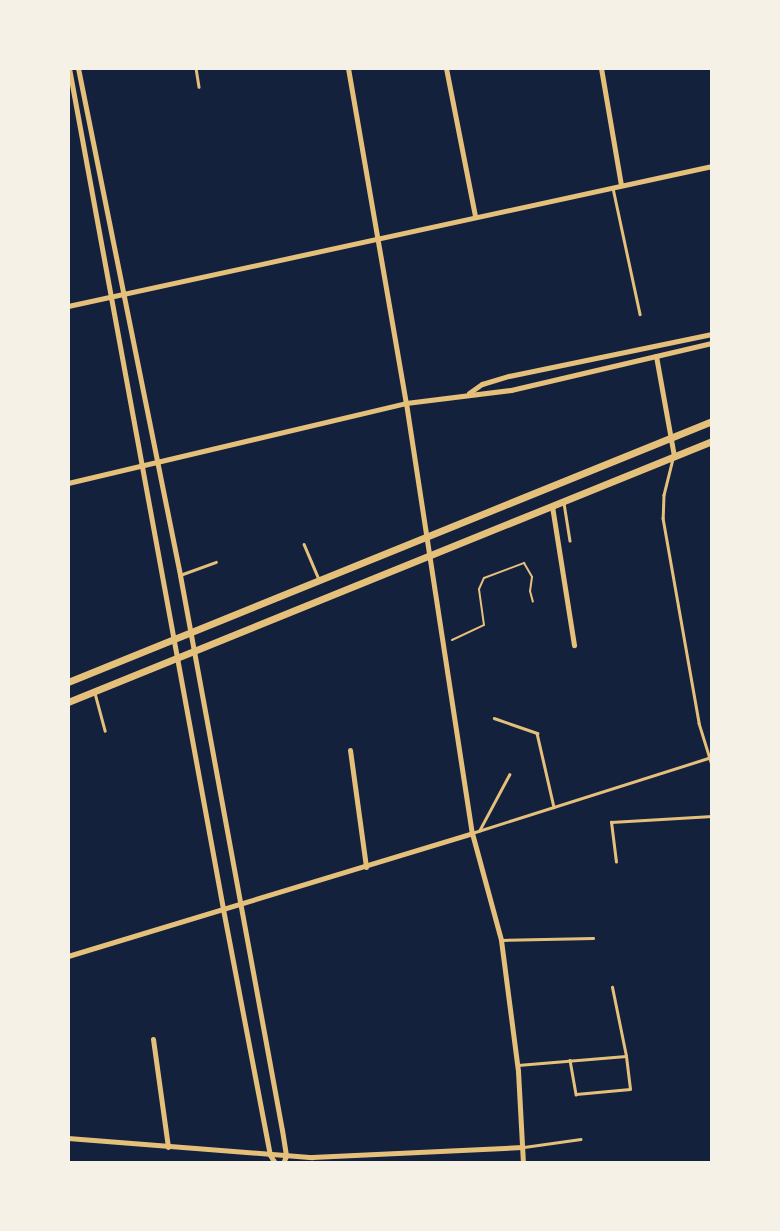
<!DOCTYPE html>
<html>
<head>
<meta charset="utf-8">
<style>
  body { margin:0 }
  #map { position:relative; width:780px; height:1231px; overflow:hidden; background:#14213d; font-family:Cabin,sans-serif }
  div>[style] { position:absolute }
  [style*='--x'] { left:calc(var(--x)*1px); top:calc(var(--y)*1px); width:calc(var(--w)*1px); rotate:calc(var(--a)*1deg) }
  .path>* { height:2px; margin:-1px; padding:0 1px; transform-origin:1px; border-radius:1px; background:#e5c07b }
  .service>* { height:2.5px; margin:-1.25px; padding:0 1.25px; transform-origin:1.25px; border-radius:1.25px; background:#e5c07b }
  .minor>* { height:5px; margin:-2.5px; padding:0 2.5px; transform-origin:2.5px; border-radius:2.5px; background:#e5c07b }
  .secondary>* { height:7px; margin:-3.5px; padding:0 3.5px; transform-origin:3.5px; border-radius:3.5px; background:#e5c07b }
  span { translate:-50% -50%; white-space:nowrap; text-align:center; line-height:1.15; -webkit-text-stroke:6px #f6f1e7; paint-order:stroke }
  .frame { position:absolute; inset:0; border:70px solid #f6f1e7; pointer-events:none }
</style>
</head>
<body>
<div id="map">
  <div class="path">
    <div style="--x:452;--y:640;--w:35;--a:-25"></div>
    <div style="--x:484;--y:625;--w:36;--a:-98"></div>
    <div style="--x:479;--y:589;--w:12;--a:-66"></div>
    <div style="--x:484;--y:578;--w:43;--a:-20.6"></div>
    <div style="--x:524;--y:563;--w:16;--a:60"></div>
    <div style="--x:532;--y:577;--w:14;--a:98"></div>
    <div style="--x:530;--y:591;--w:11;--a:75"></div>
  </div>
  <div class="service">
    <div style="--x:196;--y:68;--w:19;--a:81"></div>
    <div style="--x:613;--y:188;--w:129;--a:77.9"></div>
    <div style="--x:673;--y:459;--w:37;--a:104"></div>
    <div style="--x:664;--y:495;--w:23;--a:92"></div>
    <div style="--x:663;--y:518;--w:208;--a:80"></div>
    <div style="--x:699;--y:723;--w:44;--a:72.8"></div>
    <div style="--x:564;--y:503;--w:38;--a:81"></div>
    <div style="--x:304;--y:544;--w:39;--a:67"></div>
    <div style="--x:180;--y:575;--w:38;--a:-20"></div>
    <div style="--x:95;--y:693;--w:39;--a:75"></div>
    <div style="--x:494;--y:718;--w:46;--a:19.2"></div>
    <div style="--x:537;--y:733;--w:76;--a:77.1"></div>
    <div style="--x:479;--y:831;--w:64;--a:-61.8"></div>
    <div style="--x:472;--y:833;--w:249;--a:-17.6"></div>
    <div style="--x:616;--y:862;--w:40;--a:-97.1"></div>
    <div style="--x:611;--y:822;--w:101;--a:-3.4"></div>
    <div style="--x:502;--y:940;--w:91;--a:-1.3"></div>
    <div style="--x:570;--y:1060;--w:35;--a:80"></div>
    <div style="--x:576;--y:1094;--w:54;--a:-5.3"></div>
    <div style="--x:630;--y:1089;--w:33;--a:-97"></div>
    <div style="--x:518;--y:1065;--w:108;--a:-4.8"></div>
    <div style="--x:626;--y:1056;--w:70;--a:-101.5"></div>
    <div style="--x:524;--y:1147;--w:57;--a:-8.1"></div>
  </div>
  <div class="minor">
    <div style="--x:69;--y:68;--w:855;--a:79.62"></div>
    <div style="--x:223;--y:909;--w:250;--a:79.2"></div>
    <div style="--x:270;--y:1155;--w:9;--a:58"></div>
    <div style="--x:78;--y:68;--w:517;--a:78.62"></div>
    <div style="--x:180;--y:575;--w:564;--a:79.59"></div>
    <div style="--x:282;--y:1130;--w:26;--a:81"></div>
    <div style="--x:286;--y:1156;--w:8;--a:113"></div>
    <div style="--x:348;--y:68;--w:340;--a:80.2"></div>
    <div style="--x:406;--y:403;--w:435;--a:81.3"></div>
    <div style="--x:472;--y:833;--w:111;--a:74.8"></div>
    <div style="--x:501;--y:940;--w:132;--a:82.6"></div>
    <div style="--x:518;--y:1071;--w:92;--a:86.9"></div>
    <div style="--x:446;--y:68;--w:151;--a:78.9"></div>
    <div style="--x:601;--y:68;--w:119;--a:80.3"></div>
    <div style="--x:68;--y:306;--w:659;--a:-12.26"></div>
    <div style="--x:656;--y:356;--w:102;--a:79.8"></div>
    <div style="--x:469;--y:393;--w:16;--a:-35"></div>
    <div style="--x:482;--y:384;--w:28;--a:-17"></div>
    <div style="--x:509;--y:376;--w:207;--a:-11.7"></div>
    <div style="--x:68;--y:483;--w:347;--a:-13.3"></div>
    <div style="--x:406;--y:403;--w:106;--a:-7.1"></div>
    <div style="--x:511;--y:390;--w:206;--a:-13.2"></div>
    <div style="--x:552;--y:506;--w:141;--a:81"></div>
    <div style="--x:350;--y:750;--w:118;--a:82.2"></div>
    <div style="--x:68;--y:956;--w:422;--a:-16.9"></div>
    <div style="--x:153;--y:1039;--w:109;--a:82.1"></div>
    <div style="--x:68;--y:1138;--w:245;--a:4.5"></div>
    <div style="--x:312;--y:1157;--w:210;--a:-2.7"></div>
  </div>
  <div class="secondary">
    <div style="--x:68;--y:682;--w:695;--a:-22.06"></div>
    <div style="--x:68;--y:702;--w:695;--a:-22.06"></div>
  </div>
  <div class="frame"></div>
</div>
</body>
</html>
